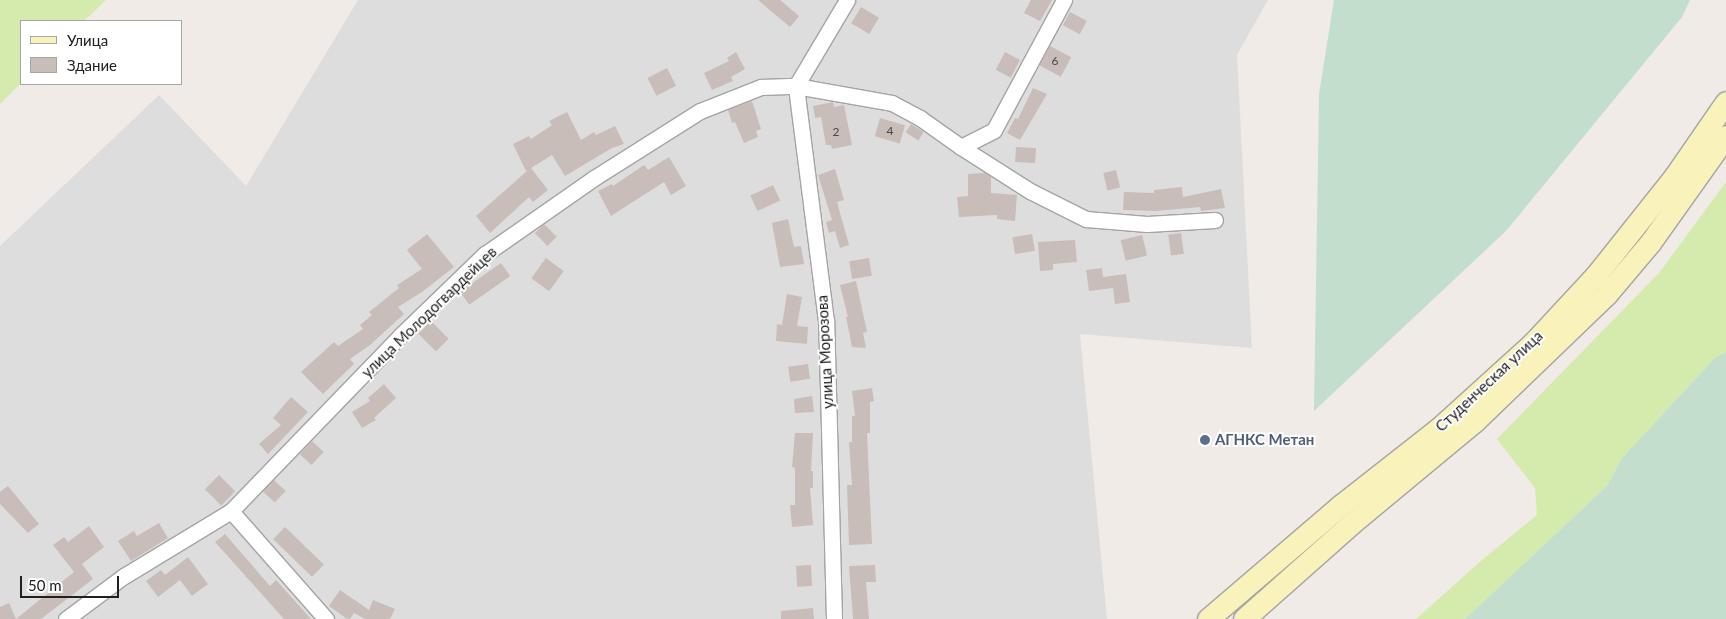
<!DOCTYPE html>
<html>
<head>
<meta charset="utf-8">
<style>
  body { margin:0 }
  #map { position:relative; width:1726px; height:619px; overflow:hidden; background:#f0ebe6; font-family:Lato,sans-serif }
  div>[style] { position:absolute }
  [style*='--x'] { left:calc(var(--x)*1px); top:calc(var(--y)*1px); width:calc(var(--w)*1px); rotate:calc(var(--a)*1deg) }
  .residential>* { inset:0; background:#dedddd }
  .grass>* { inset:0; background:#d5eaad }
  .wetland>* { inset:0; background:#c3decd }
  .building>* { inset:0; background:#c8bdb9; transform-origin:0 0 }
  .roads { filter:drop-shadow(1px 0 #a4a4a4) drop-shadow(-1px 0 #a4a4a4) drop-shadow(0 1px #a4a4a4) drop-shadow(0 -1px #a4a4a4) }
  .street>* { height:15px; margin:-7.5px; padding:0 7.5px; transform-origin:7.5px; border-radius:7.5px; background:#fff }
  .secondary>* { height:21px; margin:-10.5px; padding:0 10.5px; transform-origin:10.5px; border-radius:10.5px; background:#f9f2bb }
  .dots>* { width:14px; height:14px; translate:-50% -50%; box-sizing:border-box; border:2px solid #fff; border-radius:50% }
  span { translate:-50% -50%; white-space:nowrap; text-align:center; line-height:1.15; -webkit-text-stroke:4px #fff; paint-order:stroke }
  .number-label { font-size:12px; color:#4a4746 }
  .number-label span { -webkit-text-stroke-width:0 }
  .street-label { font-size:15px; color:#202020 }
  .service-label { font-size:15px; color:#4e5e75; font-weight:700 }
  .left { translate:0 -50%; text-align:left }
  .legend { position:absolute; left:20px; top:20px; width:162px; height:65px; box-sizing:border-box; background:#fff; border:1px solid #a6a6a6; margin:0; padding:6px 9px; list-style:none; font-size:15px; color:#202020 }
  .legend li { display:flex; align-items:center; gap:10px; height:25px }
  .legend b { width:25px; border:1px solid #a6a6a6 }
  .scale { position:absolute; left:20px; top:576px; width:99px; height:22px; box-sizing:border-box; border:2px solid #202020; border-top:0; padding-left:6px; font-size:15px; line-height:18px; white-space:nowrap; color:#202020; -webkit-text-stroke:4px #fff; paint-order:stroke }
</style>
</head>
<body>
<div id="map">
  <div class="residential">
    <div style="clip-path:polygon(358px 0,1268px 0,1237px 55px,1252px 348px,1080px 334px,1107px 619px,0 619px,0 246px,159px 95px,246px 186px)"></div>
  </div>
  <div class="grass">
    <div style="clip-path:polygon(0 0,106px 0,84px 21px,21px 21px,21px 83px,0 104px)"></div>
    <div style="clip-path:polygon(1726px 182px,1726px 352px,1716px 357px,1622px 458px,1607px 486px,1465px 619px,1416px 619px,1482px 560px,1537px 515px,1535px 488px,1497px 439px,1659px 273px)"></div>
  </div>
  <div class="wetland">
    <div style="clip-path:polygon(1334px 0,1690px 0,1682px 17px,1506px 231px,1314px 411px,1319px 94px)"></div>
    <div style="clip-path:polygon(1726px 352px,1726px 619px,1465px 619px,1607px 486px,1622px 458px,1716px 357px)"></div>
  </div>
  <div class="building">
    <div style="clip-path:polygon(758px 0,780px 0,799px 16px,790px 27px)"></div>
    <div style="clip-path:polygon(1031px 0,1052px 0,1040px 21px,1024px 13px)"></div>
    <div style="left:861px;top:7px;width:21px;height:19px;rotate:31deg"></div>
    <div style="left:1070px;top:12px;width:19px;height:15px;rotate:28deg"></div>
    <div style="left:1050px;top:46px;width:24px;height:22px;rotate:28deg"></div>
    <div style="clip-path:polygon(736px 52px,745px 69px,731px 77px,733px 81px,712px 90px,704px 73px,729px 61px,727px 58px)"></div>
    <div style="left:1005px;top:52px;width:17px;height:20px;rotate:28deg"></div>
    <div style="left:667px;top:68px;width:20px;height:22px;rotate:63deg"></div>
    <div style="clip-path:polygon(1033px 88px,1047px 94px,1020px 140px,1007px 133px,1015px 118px,1018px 119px)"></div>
    <div style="clip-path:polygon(752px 101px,761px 129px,756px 131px,758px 137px,744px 143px,735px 122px,732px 123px,728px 110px)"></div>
    <div style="clip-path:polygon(833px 102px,834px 107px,844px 105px,852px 145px,832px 149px,831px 145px,826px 145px,821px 117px,815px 118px,813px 106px)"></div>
    <div style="clip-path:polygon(567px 112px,581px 140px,594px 132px,596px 135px,615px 126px,624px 144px,612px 148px,565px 176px,552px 155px,531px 168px,548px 190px,533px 202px,529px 197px,490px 233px,476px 216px,528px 170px,526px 171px,513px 144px,529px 136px,531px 139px,552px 125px,549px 121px)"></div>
    <div style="left:880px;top:118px;width:26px;height:19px;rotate:16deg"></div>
    <div style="left:911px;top:124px;width:15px;height:10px;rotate:32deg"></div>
    <div style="left:1016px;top:147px;width:20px;height:15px;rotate:3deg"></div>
    <div style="clip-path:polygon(669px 157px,686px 186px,671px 195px,664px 182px,611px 216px,598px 191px,612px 184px,613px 186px,644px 165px,648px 170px)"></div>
    <div style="clip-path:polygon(835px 169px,844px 200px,837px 202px,849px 245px,840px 248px,835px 231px,829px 233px,826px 222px,832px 220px,818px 175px)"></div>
    <div style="left:1116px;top:170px;width:18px;height:13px;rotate:77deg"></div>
    <div style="clip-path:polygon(985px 173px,991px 177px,991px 193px,1017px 195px,1015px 221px,997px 219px,997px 215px,959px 217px,957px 197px,968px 196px,968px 174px)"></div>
    <div style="left:773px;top:185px;width:17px;height:25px;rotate:65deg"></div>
    <div style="clip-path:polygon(1182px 187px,1183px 197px,1221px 189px,1225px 208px,1201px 211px,1200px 207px,1156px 211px,1123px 210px,1124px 192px,1154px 193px,1154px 190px)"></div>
    <div style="clip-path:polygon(788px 219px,794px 247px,801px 246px,804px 264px,780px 267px,772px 223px)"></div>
    <div style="left:544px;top:224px;width:18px;height:13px;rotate:45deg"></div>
    <div style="left:1181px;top:233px;width:21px;height:13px;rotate:82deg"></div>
    <div style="clip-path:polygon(427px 234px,454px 267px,422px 292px,398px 307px,404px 314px,370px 345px,350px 359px,354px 364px,323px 394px,301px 372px,334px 342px,338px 346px,363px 329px,360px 325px,372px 315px,369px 312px,399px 288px,397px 285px,422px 269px,407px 250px)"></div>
    <div style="left:1032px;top:234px;width:17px;height:20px;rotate:80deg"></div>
    <div style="left:1142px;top:235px;width:21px;height:22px;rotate:76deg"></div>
    <div style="clip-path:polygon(1075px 240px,1077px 262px,1053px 264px,1053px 270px,1040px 271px,1038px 242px)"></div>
    <div style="left:546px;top:258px;width:22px;height:25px;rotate:36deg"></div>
    <div style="left:869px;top:258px;width:18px;height:20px;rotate:81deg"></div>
    <div style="left:501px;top:263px;width:16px;height:50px;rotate:55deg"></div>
    <div style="clip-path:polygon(1102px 268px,1103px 277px,1126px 274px,1130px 302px,1115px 304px,1113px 288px,1089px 291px,1086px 270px)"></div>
    <div style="clip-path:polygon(856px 281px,867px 332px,863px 333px,866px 348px,852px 347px,846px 317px,848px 317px,840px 285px)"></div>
    <div style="clip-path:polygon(787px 294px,802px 297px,797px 326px,808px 327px,807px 344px,776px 341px,777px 324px,782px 325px)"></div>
    <div style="left:431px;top:321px;width:25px;height:18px;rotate:45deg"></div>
    <div style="left:808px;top:364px;width:15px;height:20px;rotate:82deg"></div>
    <div style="clip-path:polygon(384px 384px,396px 398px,374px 418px,376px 420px,362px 428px,352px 412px,370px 401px,368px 398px)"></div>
    <div style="clip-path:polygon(872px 388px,874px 401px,870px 402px,870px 433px,867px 433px,872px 544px,849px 545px,847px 485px,852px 485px,849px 442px,852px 442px,852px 416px,855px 416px,852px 391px)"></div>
    <div style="clip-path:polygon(812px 396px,814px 412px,795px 413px,794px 399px)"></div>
    <div style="clip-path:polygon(291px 397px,308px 412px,268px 454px,259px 444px,281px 425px,273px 418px)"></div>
    <div style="clip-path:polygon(795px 433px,813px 433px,811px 471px,813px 471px,813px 488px,810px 488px,813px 525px,792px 527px,790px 505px,795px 505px,795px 468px,792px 467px)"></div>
    <div style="left:312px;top:441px;width:16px;height:18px;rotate:43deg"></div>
    <div style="left:219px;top:475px;width:23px;height:20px;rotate:45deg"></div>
    <div style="left:274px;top:480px;width:16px;height:16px;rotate:43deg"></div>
    <div style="clip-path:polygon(8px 486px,39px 524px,28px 533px,0 504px,0 492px)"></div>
    <div style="clip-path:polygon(159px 523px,168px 538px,131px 561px,118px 541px,134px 531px,137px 536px)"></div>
    <div style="clip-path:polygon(89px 526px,104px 547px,82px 564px,93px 579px,41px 619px,0 619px,0 607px,9px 603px,16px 619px,74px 572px,53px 545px,64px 537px,68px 542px)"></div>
    <div style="left:285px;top:527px;width:54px;height:17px;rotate:44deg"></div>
    <div style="clip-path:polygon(225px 534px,270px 586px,276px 580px,311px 619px,284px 619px,215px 542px)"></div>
    <div style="clip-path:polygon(188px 557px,208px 584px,192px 596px,180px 580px,158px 597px,146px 581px,161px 570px,165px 575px)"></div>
    <div style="left:811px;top:565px;width:21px;height:15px;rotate:87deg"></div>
    <div style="clip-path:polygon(875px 565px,876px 582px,866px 582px,869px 619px,853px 619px,849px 566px)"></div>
    <div style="clip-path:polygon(340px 590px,369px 610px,373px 600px,395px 609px,390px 619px,365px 619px,354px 613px,350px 619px,347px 619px,329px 606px)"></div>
    <div style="clip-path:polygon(813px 608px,814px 619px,781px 619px,781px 611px)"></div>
  </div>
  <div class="roads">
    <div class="street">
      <div style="--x:961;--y:147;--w:37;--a:-27"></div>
      <div style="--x:994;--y:130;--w:148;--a:-61.7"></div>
      <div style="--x:231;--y:511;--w:144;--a:48.7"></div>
      <div style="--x:66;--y:619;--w:72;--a:-36.6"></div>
      <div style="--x:124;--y:576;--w:125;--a:-31.3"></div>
      <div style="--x:231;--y:511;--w:245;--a:-46"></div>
      <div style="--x:401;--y:335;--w:117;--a:-44"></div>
      <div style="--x:485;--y:254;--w:133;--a:-34.9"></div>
      <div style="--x:594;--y:178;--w:125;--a:-32.3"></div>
      <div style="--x:700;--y:111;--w:66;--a:-21.5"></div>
      <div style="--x:761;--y:87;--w:35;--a:-2"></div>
      <div style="--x:796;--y:86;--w:100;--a:-59.3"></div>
      <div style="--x:834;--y:619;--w:298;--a:-91.5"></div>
      <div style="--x:826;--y:321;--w:237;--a:-97.3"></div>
      <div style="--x:796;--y:86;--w:97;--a:10"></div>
      <div style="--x:892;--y:103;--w:32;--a:28"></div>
      <div style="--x:920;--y:118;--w:50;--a:35.3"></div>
      <div style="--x:961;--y:147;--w:82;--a:32.5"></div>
      <div style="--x:1030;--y:191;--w:63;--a:26.6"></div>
      <div style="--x:1086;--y:219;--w:61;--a:4.7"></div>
      <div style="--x:1147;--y:224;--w:68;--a:-3.4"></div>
    </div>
    <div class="secondary">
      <div style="--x:1208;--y:619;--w:175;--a:-40.6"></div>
      <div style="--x:1341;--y:505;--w:123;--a:-38.1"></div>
      <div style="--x:1438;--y:429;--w:128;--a:-42.2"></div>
      <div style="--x:1533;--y:343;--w:93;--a:-47.2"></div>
      <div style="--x:1596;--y:275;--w:125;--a:-51.5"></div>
      <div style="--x:1674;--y:177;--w:91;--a:-55.3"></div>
      <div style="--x:1244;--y:619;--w:144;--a:-41.6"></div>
      <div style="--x:1352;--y:523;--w:160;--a:-39.7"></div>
      <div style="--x:1475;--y:421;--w:182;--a:-43.9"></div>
      <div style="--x:1606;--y:295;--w:68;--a:-49.8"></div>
      <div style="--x:1650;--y:243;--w:131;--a:-54.6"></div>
    </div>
  </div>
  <div class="dots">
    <div style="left:1205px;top:440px;background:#5c6f8a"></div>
  </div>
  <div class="number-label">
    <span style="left:1055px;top:61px">6</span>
    <span style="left:890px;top:131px">4</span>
    <span style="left:836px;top:132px">2</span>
  </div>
  <div class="street-label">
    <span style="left:429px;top:312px;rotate:-44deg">улица Молодогвардейцев</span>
    <span style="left:825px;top:352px;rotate:-93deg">улица Морозова</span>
    <span style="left:1489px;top:381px;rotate:-43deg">Студенческая улица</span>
  </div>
  <div class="service-label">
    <span class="left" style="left:1215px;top:440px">АГНКС Метан</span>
  </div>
  <ul class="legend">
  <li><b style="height:6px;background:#f9f2bb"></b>Улица</li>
  <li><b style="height:14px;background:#c8bdb9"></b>Здание</li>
  </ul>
  <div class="scale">50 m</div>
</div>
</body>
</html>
